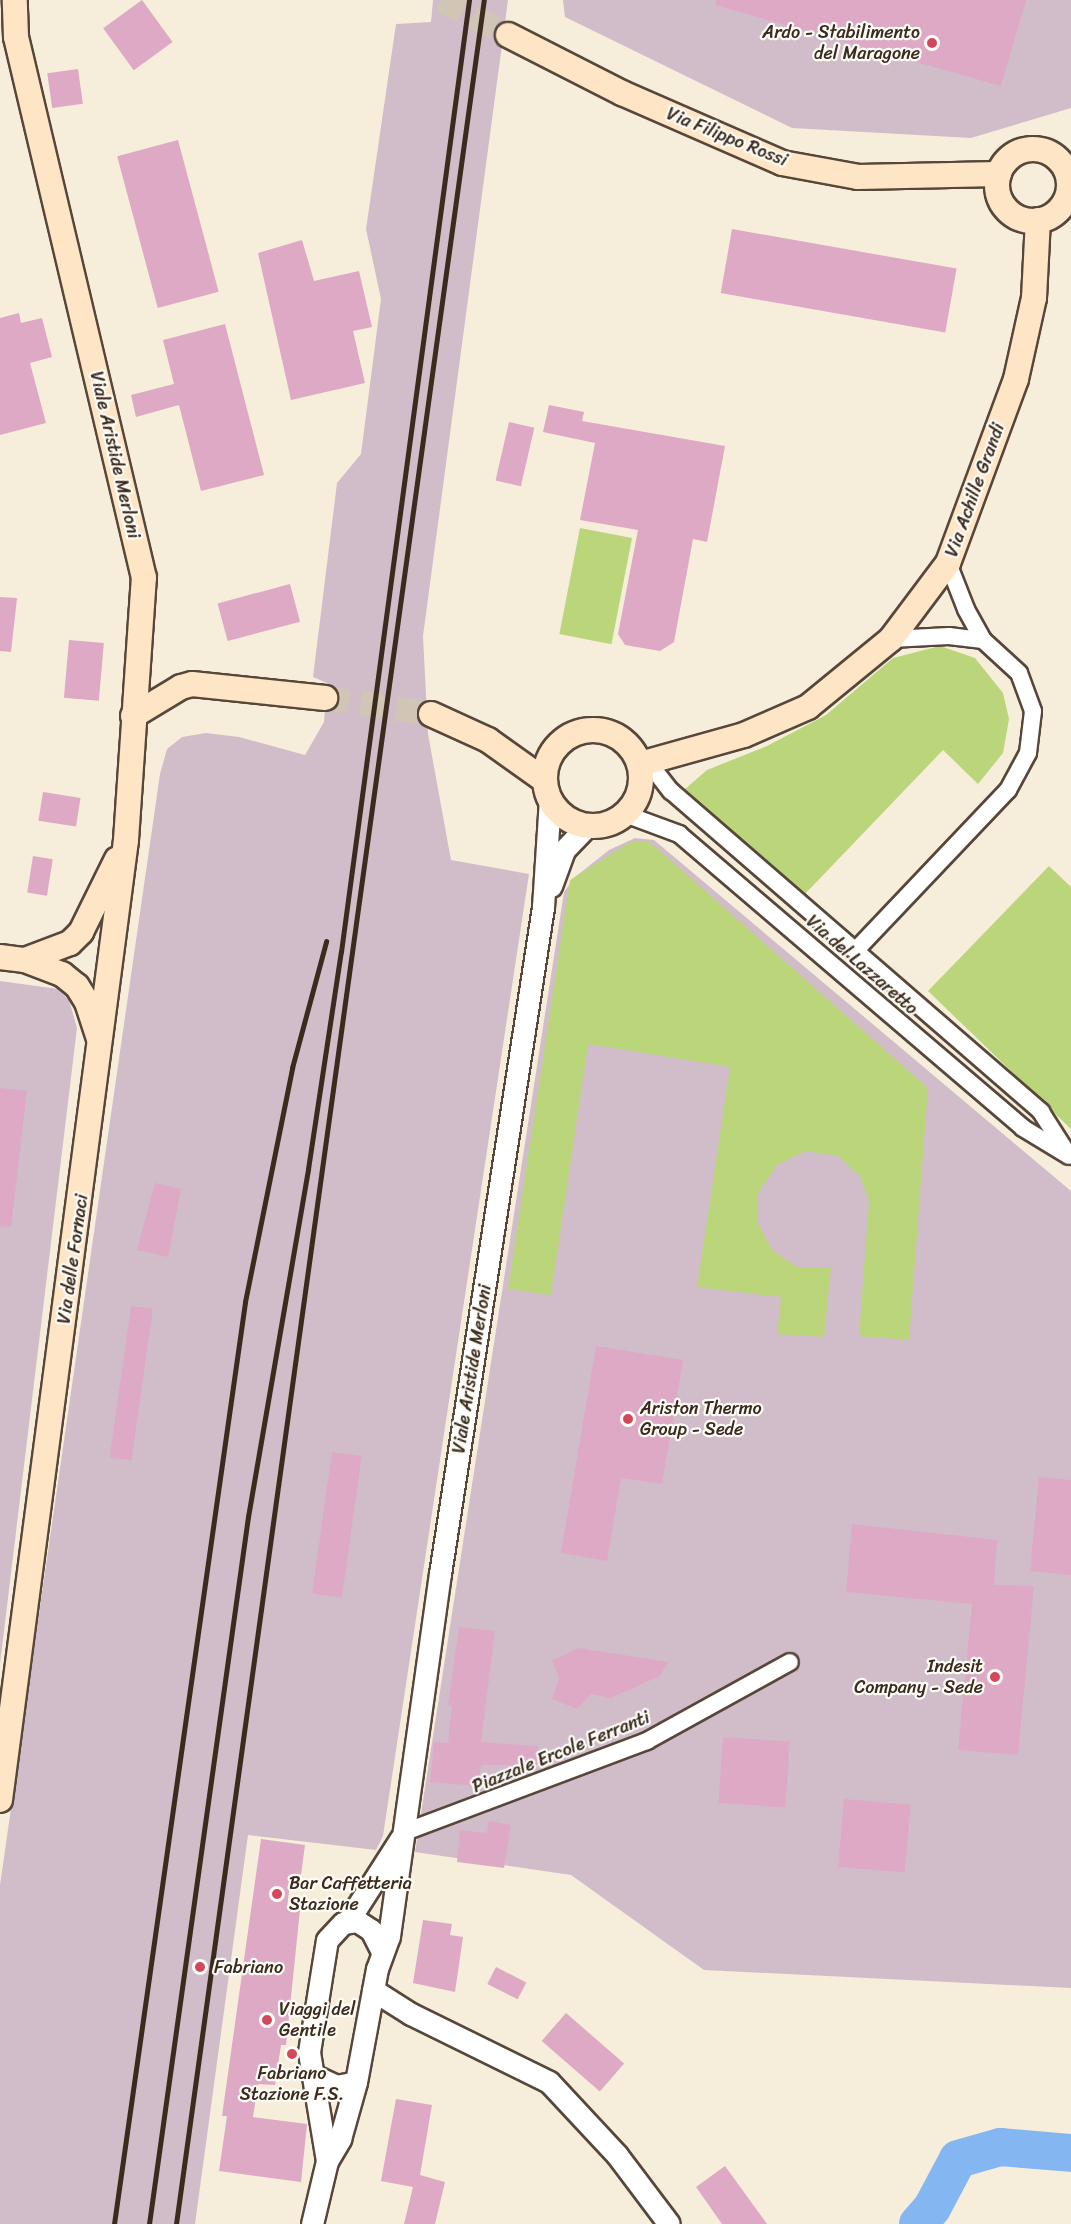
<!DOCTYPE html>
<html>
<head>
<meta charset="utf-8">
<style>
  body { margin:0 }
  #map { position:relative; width:1071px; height:2224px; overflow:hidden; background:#f7eddb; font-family:Sriracha,sans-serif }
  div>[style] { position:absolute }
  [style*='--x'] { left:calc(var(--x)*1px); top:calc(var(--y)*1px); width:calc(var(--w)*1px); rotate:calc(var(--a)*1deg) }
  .industrial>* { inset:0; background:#d1bdca }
  .green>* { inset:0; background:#bbd57b; transform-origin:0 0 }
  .river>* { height:38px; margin:-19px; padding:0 19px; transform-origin:19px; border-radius:19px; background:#84b7f1 }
  .building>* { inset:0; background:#dda9c5; transform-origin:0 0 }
  .secondary-tunnel>* { height:24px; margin-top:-12px; transform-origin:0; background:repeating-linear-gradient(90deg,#d1c6b5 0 24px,transparent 0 36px) }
  .roads { filter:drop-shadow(2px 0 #57473a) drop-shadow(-2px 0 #57473a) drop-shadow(0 2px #57473a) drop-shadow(0 -2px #57473a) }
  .minor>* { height:16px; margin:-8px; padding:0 8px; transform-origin:8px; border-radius:8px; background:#fff }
  .tertiary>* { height:21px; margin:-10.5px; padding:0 10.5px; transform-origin:10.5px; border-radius:10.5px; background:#fff }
  .secondary>* { height:24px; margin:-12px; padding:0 12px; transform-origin:12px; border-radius:12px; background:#fde5c5 }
  .secondary>.ring { margin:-12px; padding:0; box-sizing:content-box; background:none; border:24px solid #fde5c5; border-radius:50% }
  .rail>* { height:4.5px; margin:-2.25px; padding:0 2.25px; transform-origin:2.25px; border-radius:2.25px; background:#3b2a1e }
  .dots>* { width:16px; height:16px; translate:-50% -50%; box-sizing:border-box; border:3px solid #fdfcf7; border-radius:50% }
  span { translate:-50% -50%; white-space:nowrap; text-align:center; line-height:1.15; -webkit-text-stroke:4.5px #fdfcf7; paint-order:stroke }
  .poi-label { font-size:18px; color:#3b2a1e }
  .right { translate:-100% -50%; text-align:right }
  .left { translate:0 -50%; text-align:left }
  .street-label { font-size:18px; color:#3b2a1e }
</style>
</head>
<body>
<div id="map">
  <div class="industrial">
    <div style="clip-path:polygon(433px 0,508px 0,423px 636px,428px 734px,451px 860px,529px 874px,383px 1836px,376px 1850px,248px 1835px,195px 2224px,0 2224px,0 1885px,160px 774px,167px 749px,182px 737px,206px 733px,239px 737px,305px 755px,324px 722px,327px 683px,313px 677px,337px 483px,361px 454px,381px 299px,366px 229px,396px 24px,431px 22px)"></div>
    <div style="clip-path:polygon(563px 0,1071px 0,1071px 108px,971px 138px,792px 128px,565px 17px)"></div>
    <div style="clip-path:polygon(635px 838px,654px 840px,1071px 1191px,1071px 1988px,704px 1970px,571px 1875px,415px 1852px,564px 892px,575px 877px,609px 850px)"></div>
    <div style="clip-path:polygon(0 981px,58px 989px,69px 1000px,77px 1028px,0 1664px)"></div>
  </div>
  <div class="green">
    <div style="left:580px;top:528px;width:53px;height:108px;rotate:11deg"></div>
    <div style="clip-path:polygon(940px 646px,975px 658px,1003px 693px,1009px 719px,1003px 753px,978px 784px,943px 750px,804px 895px,685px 789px,707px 770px,767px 746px,826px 715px,893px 658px)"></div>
    <div style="clip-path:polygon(632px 841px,648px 841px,660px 851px,928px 1088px,909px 1340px,859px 1336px,869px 1201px,860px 1176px,838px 1156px,805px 1151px,777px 1165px,758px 1193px,758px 1223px,772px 1250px,797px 1267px,831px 1267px,824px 1337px,777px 1334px,781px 1297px,697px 1287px,730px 1067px,588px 1044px,551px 1295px,508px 1289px,570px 880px)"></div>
    <div style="clip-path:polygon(1049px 866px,1071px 887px,1071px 1129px,928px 991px)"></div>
  </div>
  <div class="river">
    <div style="--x:918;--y:2224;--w:21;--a:-49"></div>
    <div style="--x:932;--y:2208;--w:55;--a:-62"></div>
    <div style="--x:958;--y:2159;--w:44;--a:-15.9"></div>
    <div style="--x:1000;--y:2147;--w:71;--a:4.8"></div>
  </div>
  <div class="building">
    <div style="left:142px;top:0;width:52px;height:48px;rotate:54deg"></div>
    <div style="clip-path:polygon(716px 0,1026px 0,1001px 86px,715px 5px)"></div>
    <div style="left:78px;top:69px;width:35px;height:31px;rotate:82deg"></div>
    <div style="left:178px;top:140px;width:157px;height:63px;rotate:75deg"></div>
    <div style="left:732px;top:229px;width:228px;height:65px;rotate:10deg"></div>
    <div style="clip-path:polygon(302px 240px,314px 281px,359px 271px,372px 327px,353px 331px,365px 383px,291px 400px,258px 253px)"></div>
    <div style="clip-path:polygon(19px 313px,21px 323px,42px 318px,52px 357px,30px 363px,46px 423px,0 435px,0 318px)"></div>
    <div style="clip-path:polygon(225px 324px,264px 475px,201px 491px,179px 405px,136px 417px,131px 395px,174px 384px,163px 340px)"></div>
    <div style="clip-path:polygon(549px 405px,584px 412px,582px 421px,725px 446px,707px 542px,693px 539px,674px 642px,660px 651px,625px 645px,618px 634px,638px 530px,580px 520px,595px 443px,543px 432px)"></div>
    <div style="left:509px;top:422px;width:26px;height:60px;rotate:13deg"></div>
    <div style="left:290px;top:584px;width:39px;height:75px;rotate:75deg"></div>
    <div style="clip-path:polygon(0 597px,17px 598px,11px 652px,0 651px)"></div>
    <div style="left:69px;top:640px;width:35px;height:58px;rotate:5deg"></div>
    <div style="left:43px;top:792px;width:38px;height:29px;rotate:9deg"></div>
    <div style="left:33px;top:856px;width:20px;height:37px;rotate:9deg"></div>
    <div style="clip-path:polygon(0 1088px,27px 1091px,11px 1227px,0 1226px)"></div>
    <div style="clip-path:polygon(155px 1183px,181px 1189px,168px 1257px,137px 1250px)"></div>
    <div style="left:131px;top:1306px;width:22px;height:153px;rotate:8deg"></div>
    <div style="clip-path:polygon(596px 1346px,683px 1360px,662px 1484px,621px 1478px,607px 1561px,561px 1553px)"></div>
    <div style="left:332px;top:1452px;width:30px;height:143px;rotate:8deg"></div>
    <div style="clip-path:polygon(1039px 1477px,1071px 1480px,1071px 1575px,1030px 1571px)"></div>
    <div style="clip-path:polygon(852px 1524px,997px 1540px,994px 1585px,1034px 1586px,1018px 1755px,958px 1750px,972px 1604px,846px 1592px)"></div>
    <div style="clip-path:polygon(459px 1627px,495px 1631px,481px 1742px,538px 1746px,537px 1765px,481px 1765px,478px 1786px,430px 1782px,434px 1742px,448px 1743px,452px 1706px,448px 1704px)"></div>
    <div style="clip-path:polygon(579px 1648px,668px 1662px,660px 1676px,611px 1698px,591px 1694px,577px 1709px,552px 1699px,559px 1678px,552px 1660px)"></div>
    <div style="left:723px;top:1737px;width:67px;height:66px;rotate:4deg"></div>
    <div style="left:844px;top:1799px;width:67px;height:68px;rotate:5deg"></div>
    <div style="clip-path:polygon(489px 1821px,511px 1825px,504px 1868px,457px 1862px,460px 1830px,487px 1833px)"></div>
    <div style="clip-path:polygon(261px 1839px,305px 1845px,301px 1875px,291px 1874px,287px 1908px,300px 1910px,286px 2045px,281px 2045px,275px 2085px,258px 2084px,253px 2117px,307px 2124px,301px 2182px,219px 2171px,227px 2116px,222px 2116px)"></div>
    <div style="clip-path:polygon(423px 1920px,452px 1924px,450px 1935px,463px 1937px,455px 1992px,413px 1983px)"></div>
    <div style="left:496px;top:1967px;width:34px;height:19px;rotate:27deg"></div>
    <div style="left:566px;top:2013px;width:77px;height:37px;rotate:41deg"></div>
    <div style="clip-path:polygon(396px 2099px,432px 2105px,420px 2175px,445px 2182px,435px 2224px,404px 2224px,413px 2187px,381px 2181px)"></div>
    <div style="clip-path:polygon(725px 2166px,767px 2224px,722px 2224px,696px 2187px)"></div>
  </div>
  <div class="secondary-tunnel">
    <div style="--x:441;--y:0;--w:76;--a:27.6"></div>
    <div style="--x:325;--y:698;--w:107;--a:8.6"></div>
  </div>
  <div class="roads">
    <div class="minor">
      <div style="--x:891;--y:639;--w:58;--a:-3"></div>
      <div style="--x:949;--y:636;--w:34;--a:7"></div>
      <div style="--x:648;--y:762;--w:37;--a:52"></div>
      <div style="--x:671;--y:791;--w:490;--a:40.9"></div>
      <div style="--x:1041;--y:1112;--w:52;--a:57.5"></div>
      <div style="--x:625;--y:814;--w:58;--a:20.3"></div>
      <div style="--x:679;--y:834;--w:453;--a:40.5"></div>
      <div style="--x:1023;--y:1128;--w:50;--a:31.2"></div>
      <div style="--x:856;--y:950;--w:221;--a:-46.5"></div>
      <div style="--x:1008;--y:790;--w:42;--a:-61.6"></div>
      <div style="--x:1028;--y:753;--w:42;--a:-83.2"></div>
      <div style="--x:1033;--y:711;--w:40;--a:-110.2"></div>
      <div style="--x:1019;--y:673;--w:49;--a:-137.5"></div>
      <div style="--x:983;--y:640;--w:35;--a:-119"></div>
      <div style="--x:966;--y:609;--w:49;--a:-111.4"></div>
      <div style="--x:405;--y:1832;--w:259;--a:-20.6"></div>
      <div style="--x:647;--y:1741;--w:163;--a:-28.9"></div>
    </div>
    <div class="tertiary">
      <div style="--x:551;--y:886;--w:38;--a:-70"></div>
      <div style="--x:564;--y:850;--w:33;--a:-46"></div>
      <div style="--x:348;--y:1921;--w:98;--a:-57.4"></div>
      <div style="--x:373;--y:1990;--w:45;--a:32.3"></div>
      <div style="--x:411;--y:2014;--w:154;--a:26.2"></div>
      <div style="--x:549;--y:2082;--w:100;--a:47"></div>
      <div style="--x:617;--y:2155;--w:86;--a:53"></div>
      <div style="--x:315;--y:2076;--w:23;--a:25"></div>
      <div style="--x:336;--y:2086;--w:20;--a:-11"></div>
      <div style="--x:356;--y:2082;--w:115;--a:-79.5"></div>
      <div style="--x:377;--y:1969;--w:35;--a:-70"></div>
      <div style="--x:389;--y:1936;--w:366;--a:-82"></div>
      <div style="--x:440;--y:1574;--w:675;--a:-81.22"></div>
      <div style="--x:543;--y:907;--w:107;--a:-86.3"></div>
      <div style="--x:327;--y:2161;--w:110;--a:-99.4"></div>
      <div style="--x:309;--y:2052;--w:113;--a:-80.9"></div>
      <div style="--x:327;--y:1940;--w:23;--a:-47"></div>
      <div style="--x:343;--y:1923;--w:14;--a:-8"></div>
      <div style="--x:357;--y:1921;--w:17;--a:33"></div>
      <div style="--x:371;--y:1930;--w:25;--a:63"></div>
      <div style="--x:312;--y:2224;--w:65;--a:-76.6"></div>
      <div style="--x:327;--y:2161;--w:26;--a:-59"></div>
      <div style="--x:340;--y:2139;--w:59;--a:-74.3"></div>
    </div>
    <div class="secondary">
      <div style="--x:508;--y:35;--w:128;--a:27"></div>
      <div style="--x:622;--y:93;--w:175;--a:23.6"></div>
      <div style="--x:782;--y:163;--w:77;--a:10.4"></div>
      <div style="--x:858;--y:177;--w:141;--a:-1.2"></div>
      <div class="ring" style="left:997px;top:149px;width:48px;height:48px"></div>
      <div style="--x:431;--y:714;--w:63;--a:24.5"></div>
      <div style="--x:488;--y:740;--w:69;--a:35.5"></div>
      <div style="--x:133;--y:716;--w:56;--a:-31.1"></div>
      <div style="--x:181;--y:687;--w:11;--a:-15"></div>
      <div style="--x:192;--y:684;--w:134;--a:6"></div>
      <div class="ring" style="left:545px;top:730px;width:72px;height:72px"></div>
      <div style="--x:640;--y:764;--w:108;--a:-15.6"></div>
      <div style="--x:744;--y:735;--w:70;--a:-23.6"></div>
      <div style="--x:808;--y:707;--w:107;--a:-39.3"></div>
      <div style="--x:891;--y:639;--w:95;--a:-53.1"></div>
      <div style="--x:948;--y:563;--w:196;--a:-69.7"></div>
      <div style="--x:1016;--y:379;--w:83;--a:-77.5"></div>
      <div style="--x:1034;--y:298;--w:78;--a:-87.1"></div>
      <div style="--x:0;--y:957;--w:25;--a:7"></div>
      <div style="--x:25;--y:960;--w:40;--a:21"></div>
      <div style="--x:62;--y:974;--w:19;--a:39"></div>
      <div style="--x:77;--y:986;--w:19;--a:58"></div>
      <div style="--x:87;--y:1002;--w:39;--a:72"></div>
      <div style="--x:25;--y:960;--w:48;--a:-20.7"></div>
      <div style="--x:70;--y:943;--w:16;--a:-45"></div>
      <div style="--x:81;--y:932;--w:81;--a:-63.7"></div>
      <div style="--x:0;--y:1800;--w:968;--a:-82.52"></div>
      <div style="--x:126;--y:840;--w:263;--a:-86.1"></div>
      <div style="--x:144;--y:578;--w:556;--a:-103.31"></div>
      <div style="--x:16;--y:37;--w:37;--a:-92"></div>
    </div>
  </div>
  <div class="rail">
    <div style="--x:114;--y:2224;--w:931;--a:-81.91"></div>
    <div style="--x:245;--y:1302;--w:239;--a:-78.6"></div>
    <div style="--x:292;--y:1068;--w:131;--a:-74.9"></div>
    <div style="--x:149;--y:2224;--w:714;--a:-82.03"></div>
    <div style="--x:248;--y:1517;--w:353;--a:-80.2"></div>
    <div style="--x:308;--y:1169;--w:219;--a:-81.4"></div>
    <div style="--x:341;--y:952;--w:961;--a:-82.34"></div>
    <div style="--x:176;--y:2224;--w:2245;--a:-82.12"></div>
  </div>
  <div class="dots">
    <div style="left:932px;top:43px;background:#d1495b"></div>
    <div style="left:628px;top:1419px;background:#d1495b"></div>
    <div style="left:995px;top:1677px;background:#d1495b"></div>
    <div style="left:277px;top:1894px;background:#d1495b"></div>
    <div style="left:200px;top:1967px;background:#d1495b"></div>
    <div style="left:267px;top:2020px;background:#d1495b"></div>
    <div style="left:292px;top:2054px;background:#d1495b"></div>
  </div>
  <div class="poi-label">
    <span class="right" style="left:920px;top:43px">Ardo - Stabilimento<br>del Maragone</span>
    <span class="left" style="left:640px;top:1419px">Ariston Thermo<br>Group - Sede</span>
    <span class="right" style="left:983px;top:1677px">Indesit<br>Company - Sede</span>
    <span class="left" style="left:289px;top:1894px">Bar Caffetteria<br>Stazione</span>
    <span class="left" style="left:214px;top:1967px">Fabriano</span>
    <span class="left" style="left:279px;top:2020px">Viaggi del<br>Gentile</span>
    <span style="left:292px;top:2084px">Fabriano<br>Stazione F.S.</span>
  </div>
  <div class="street-label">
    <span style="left:727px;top:137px;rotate:22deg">Via Filippo Rossi</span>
    <span style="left:115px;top:455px;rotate:77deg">Viale Aristide Merloni</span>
    <span style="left:975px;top:490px;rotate:-70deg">Via Achille Grandi</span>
    <span style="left:862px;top:965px;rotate:41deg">Via del Lazzaretto</span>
    <span style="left:73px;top:1259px;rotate:-82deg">Via delle Fornaci</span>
    <span style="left:472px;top:1369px;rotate:-81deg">Viale Aristide Merloni</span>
    <span style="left:561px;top:1752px;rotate:-22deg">Piazzale Ercole Ferranti</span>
  </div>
</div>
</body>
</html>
